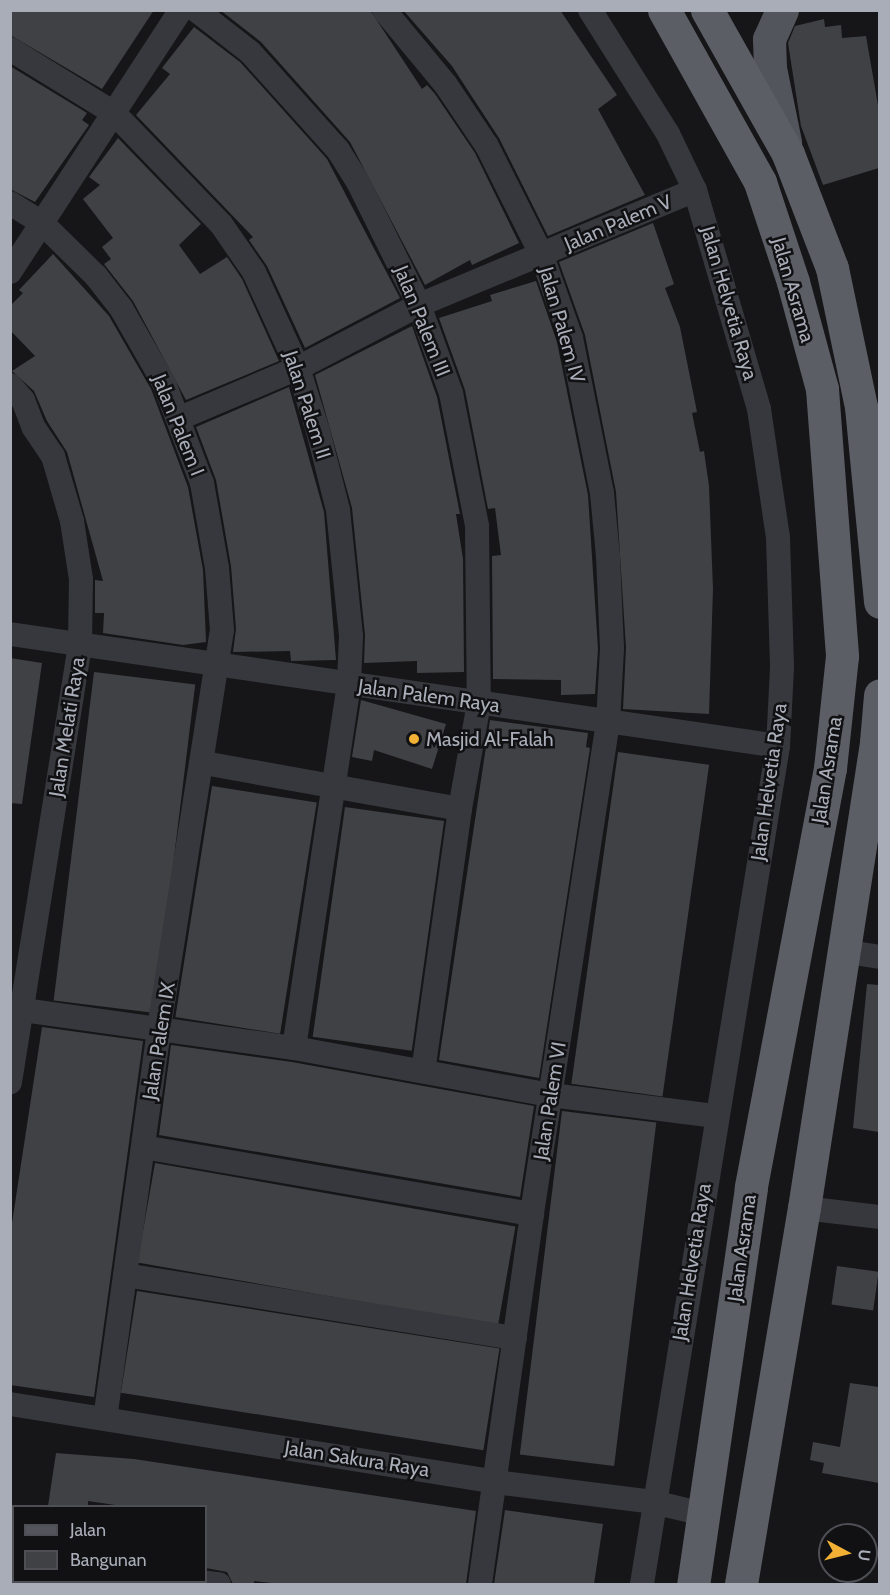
<!DOCTYPE html>
<html>
<head>
<meta charset="utf-8">
<style>
  body { margin:0 }
  #map { position:relative; width:890px; height:1595px; overflow:hidden; background:#161618; font-family:Cabin,sans-serif }
  div>[style] { position:absolute }
  [style*='--x'] { left:calc(var(--x)*1px); top:calc(var(--y)*1px); width:calc(var(--w)*1px); rotate:calc(var(--a)*1deg) }
  .building>* { inset:0; background:#404145; transform-origin:0 0 }
  .minor>* { height:24px; margin:-12px; padding:0 12px; transform-origin:12px; border-radius:12px; background:#37383d }
  .primary>* { height:33px; margin:-16.5px; padding:0 16.5px; transform-origin:16.5px; border-radius:16.5px; background:#53555c }
  .trunk>* { height:33px; margin:-16.5px; padding:0 16.5px; transform-origin:16.5px; border-radius:16.5px; background:#5b5e65 }
  .dots>* { width:16px; height:16px; translate:-50% -50%; box-sizing:border-box; border:3px solid #111113; border-radius:50% }
  span { translate:-50% -50%; white-space:nowrap; text-align:center; line-height:1.15; -webkit-text-stroke:5px #111113; paint-order:stroke }
  .street-label { font-size:20px; color:#a8adb8 }
  .poi-label { font-size:20px; color:#a8adb8 }
  .left { translate:0 -50%; text-align:left }
  .frame { position:absolute; inset:0; border:12px solid #a8adb8; pointer-events:none }
  .legend { position:absolute; left:12px; top:1505px; width:195px; height:78px; box-sizing:border-box; background:#111113; border:2px solid #4d4f55; margin:0; padding:8px 10px; list-style:none; font-size:18px; color:#a8adb8 }
  .legend li { display:flex; align-items:center; gap:12px; height:30px }
  .legend b { width:30px; border:2px solid #4d4f55 }
  .north { position:absolute; left:818px; top:1523px; width:60px; height:60px; box-sizing:border-box; background:#111113; border:2px solid #4d4f55; border-radius:50%; rotate:97deg; font-size:16px; font-weight:700; line-height:24px; text-align:center; color:#a8adb8 }
  .north::after { content:''; display:block; margin:auto; width:21px; height:27px; background:#f2b134; clip-path:polygon(50% 0,100% 100%,50% 72%,0 100%) }
</style>
</head>
<body>
<div id="map">
  <div class="building">
    <div style="clip-path:polygon(10px 10px,154px 10px,102px 89px,10px 35px)"></div>
    <div style="clip-path:polygon(220px 10px,370px 10px,422px 89px,427px 85px,435px 94px,475px 153px,519px 243px,472px 265px,470px 260px,425px 285px,350px 142px,261px 42px)"></div>
    <div style="clip-path:polygon(403px 10px,560px 10px,617px 95px,598px 109px,645px 195px,548px 236px,499px 138px,452px 66px)"></div>
    <div style="clip-path:polygon(824px 19px,825px 27px,841px 25px,842px 38px,866px 36px,879px 111px,879px 168px,823px 185px,801px 126px,788px 43px,795px 26px)"></div>
    <div style="clip-path:polygon(194px 27px,240px 62px,327px 159px,400px 298px,305px 348px,267px 266px,249px 240px,253px 237px,136px 115px,170px 74px,162px 68px)"></div>
    <div style="clip-path:polygon(10px 66px,87px 113px,82px 120px,89px 125px,35px 202px,10px 189px)"></div>
    <div style="clip-path:polygon(118px 138px,201px 224px,179px 245px,200px 274px,227px 257px,242px 279px,279px 361px,186px 400px,133px 301px,104px 264px,111px 259px,102px 247px,113px 238px,83px 199px,100px 185px,89px 177px)"></div>
    <div style="clip-path:polygon(653px 223px,674px 284px,665px 288px,680px 327px,697px 412px,692px 413px,700px 452px,704px 451px,709px 486px,713px 589px,709px 714px,623px 709px,626px 648px,616px 492px,585px 335px,559px 262px)"></div>
    <div style="clip-path:polygon(53px 254px,109px 316px,151px 389px,188px 487px,203px 570px,206px 642px,183px 645px,103px 633px,104px 613px,95px 613px,95px 580px,103px 581px,67px 452px,47px 421px,34px 391px,12px 371px,35px 356px,10px 330px,10px 306px,23px 293px,19px 290px)"></div>
    <div style="clip-path:polygon(536px 281px,557px 342px,588px 495px,598px 649px,595px 694px,561px 695px,561px 680px,493px 679px,492px 556px,501px 555px,495px 508px,488px 509px,465px 390px,439px 318px,492px 301px,490px 295px)"></div>
    <div style="clip-path:polygon(412px 326px,437px 397px,460px 514px,456px 514px,463px 559px,464px 672px,417px 673px,417px 661px,364px 663px,365px 635px,352px 508px,315px 375px)"></div>
    <div style="clip-path:polygon(289px 387px,324px 512px,336px 660px,291px 661px,290px 651px,233px 652px,236px 629px,231px 566px,216px 480px,196px 427px)"></div>
    <div style="clip-path:polygon(10px 658px,42px 663px,22px 804px,10px 803px)"></div>
    <div style="left:94px;top:672px;width:102px;height:331px;rotate:7deg"></div>
    <div style="clip-path:polygon(361px 700px,446px 724px,432px 769px,374px 750px,372px 761px,352px 757px)"></div>
    <div style="clip-path:polygon(490px 720px,588px 733px,586px 747px,590px 748px,539px 1078px,439px 1060px)"></div>
    <div style="left:618px;top:752px;width:92px;height:335px;rotate:8deg"></div>
    <div style="left:212px;top:786px;width:106px;height:234px;rotate:9deg"></div>
    <div style="left:345px;top:807px;width:100px;height:232px;rotate:8deg"></div>
    <div style="clip-path:polygon(867px 984px,879px 985px,879px 1132px,853px 1128px)"></div>
    <div style="clip-path:polygon(42px 1027px,143px 1041px,94px 1397px,10px 1385px,10px 1236px)"></div>
    <div style="clip-path:polygon(171px 1045px,292px 1062px,534px 1106px,520px 1197px,159px 1135px)"></div>
    <div style="left:562px;top:1111px;width:95px;height:346px;rotate:7deg"></div>
    <div style="left:155px;top:1163px;width:366px;height:101px;rotate:10deg"></div>
    <div style="left:837px;top:1266px;width:42px;height:39px;rotate:8deg"></div>
    <div style="left:137px;top:1291px;width:367px;height:103px;rotate:9deg"></div>
    <div style="clip-path:polygon(850px 1383px,879px 1387px,879px 1483px,822px 1473px,824px 1463px,810px 1460px,813px 1442px,840px 1447px)"></div>
    <div style="clip-path:polygon(56px 1453px,134px 1459px,476px 1511px,466px 1584px,280px 1584px,254px 1581px,254px 1584px,233px 1584px,227px 1572px,206px 1568px,206px 1506px,122px 1506px,88px 1501px,88px 1506px,48px 1506px)"></div>
    <div style="clip-path:polygon(505px 1510px,603px 1524px,594px 1584px,494px 1584px)"></div>
  </div>
  <div class="minor">
    <div style="--x:196;--y:10;--w:68;--a:37.9"></div>
    <div style="--x:250;--y:52;--w:132;--a:48.1"></div>
    <div style="--x:338;--y:150;--w:36;--a:58"></div>
    <div style="--x:357;--y:180;--w:140;--a:63.6"></div>
    <div style="--x:419;--y:305;--w:94;--a:70"></div>
    <div style="--x:451;--y:393;--w:136;--a:78.9"></div>
    <div style="--x:477;--y:526;--w:177;--a:89.4"></div>
    <div style="--x:479;--y:703;--w:108;--a:100.2"></div>
    <div style="--x:460;--y:809;--w:265;--a:98"></div>
    <div style="--x:384;--y:10;--w:97;--a:50.4"></div>
    <div style="--x:446;--y:85;--w:73;--a:56.1"></div>
    <div style="--x:487;--y:146;--w:123;--a:63.4"></div>
    <div style="--x:542;--y:256;--w:87;--a:70.5"></div>
    <div style="--x:571;--y:338;--w:158;--a:78.7"></div>
    <div style="--x:602;--y:493;--w:63;--a:84.6"></div>
    <div style="--x:608;--y:556;--w:93;--a:87.5"></div>
    <div style="--x:612;--y:649;--w:73;--a:93.1"></div>
    <div style="--x:608;--y:722;--w:498;--a:98.8"></div>
    <div style="--x:532;--y:1214;--w:374;--a:98"></div>
    <div style="--x:590;--y:10;--w:146;--a:57.8"></div>
    <div style="--x:668;--y:134;--w:62;--a:64.3"></div>
    <div style="--x:695;--y:190;--w:228;--a:73.7"></div>
    <div style="--x:759;--y:409;--w:130;--a:81.6"></div>
    <div style="--x:778;--y:538;--w:130;--a:88.2"></div>
    <div style="--x:782;--y:668;--w:78;--a:92.9"></div>
    <div style="--x:778;--y:746;--w:849;--a:99.22"></div>
    <div style="--x:10;--y:49;--w:122;--a:31.6"></div>
    <div style="--x:114;--y:113;--w:154;--a:46.1"></div>
    <div style="--x:221;--y:224;--w:58;--a:55.5"></div>
    <div style="--x:254;--y:272;--w:106;--a:65.4"></div>
    <div style="--x:298;--y:368;--w:66;--a:72.4"></div>
    <div style="--x:318;--y:431;--w:81;--a:75.8"></div>
    <div style="--x:338;--y:510;--w:127;--a:84.1"></div>
    <div style="--x:351;--y:636;--w:48;--a:92.4"></div>
    <div style="--x:349;--y:684;--w:368;--a:98.6"></div>
    <div style="--x:10;--y:203;--w:38;--a:32"></div>
    <div style="--x:42;--y:223;--w:76;--a:44.5"></div>
    <div style="--x:96;--y:276;--w:41;--a:52"></div>
    <div style="--x:121;--y:308;--w:86;--a:60.2"></div>
    <div style="--x:164;--y:383;--w:107;--a:69.2"></div>
    <div style="--x:202;--y:483;--w:86;--a:80"></div>
    <div style="--x:217;--y:568;--w:62;--a:85.4"></div>
    <div style="--x:222;--y:630;--w:405;--a:99"></div>
    <div style="--x:159;--y:1030;--w:392;--a:97.9"></div>
    <div style="--x:10;--y:272;--w:313;--a:-56.9"></div>
    <div style="--x:10;--y:385;--w:20;--a:49"></div>
    <div style="--x:23;--y:400;--w:30;--a:69"></div>
    <div style="--x:34;--y:428;--w:34;--a:56"></div>
    <div style="--x:53;--y:456;--w:68;--a:73.7"></div>
    <div style="--x:72;--y:521;--w:59;--a:81.2"></div>
    <div style="--x:81;--y:579;--w:66;--a:90.9"></div>
    <div style="--x:80;--y:645;--w:443;--a:99.1"></div>
    <div style="--x:180;--y:418;--w:128;--a:-23"></div>
    <div style="--x:298;--y:368;--w:136;--a:-27.5"></div>
    <div style="--x:419;--y:305;--w:299;--a:-22.6"></div>
    <div style="--x:10;--y:634;--w:776;--a:8.3"></div>
    <div style="--x:204;--y:763;--w:260;--a:10.2"></div>
    <div style="--x:842;--y:951;--w:38;--a:9"></div>
    <div style="--x:23;--y:1010;--w:274;--a:8"></div>
    <div style="--x:294;--y:1048;--w:261;--a:10.4"></div>
    <div style="--x:551;--y:1095;--w:166;--a:7.3"></div>
    <div style="--x:143;--y:1147;--w:395;--a:9.8"></div>
    <div style="--x:804;--y:1208;--w:77;--a:6.8"></div>
    <div style="--x:125;--y:1275;--w:395;--a:9.2"></div>
    <div style="--x:10;--y:1404;--w:491;--a:9.1"></div>
    <div style="--x:495;--y:1482;--w:159;--a:7.2"></div>
    <div style="--x:653;--y:1502;--w:51;--a:13.5"></div>
    <div style="--x:10;--y:1550;--w:4;--a:0"></div>
    <div style="--x:199;--y:1582;--w:20;--a:6"></div>
    <div style="--x:77;--y:1584;--w:2;--a:-90"></div>
  </div>
  <div class="primary">
    <div style="--x:782;--y:10;--w:32;--a:114"></div>
    <div style="--x:769;--y:39;--w:29;--a:88"></div>
    <div style="--x:770;--y:68;--w:76;--a:78.5"></div>
  </div>
  <div class="trunk">
    <div style="--x:664;--y:10;--w:197;--a:60.8"></div>
    <div style="--x:760;--y:182;--w:105;--a:71.7"></div>
    <div style="--x:793;--y:282;--w:111;--a:74.8"></div>
    <div style="--x:822;--y:389;--w:268;--a:85.7"></div>
    <div style="--x:842;--y:656;--w:113;--a:96.1"></div>
    <div style="--x:830;--y:768;--w:427;--a:100.7"></div>
    <div style="--x:751;--y:1188;--w:400;--a:98.3"></div>
    <div style="--x:707;--y:10;--w:165;--a:60.6"></div>
    <div style="--x:788;--y:154;--w:122;--a:68.9"></div>
    <div style="--x:832;--y:268;--w:142;--a:78.2"></div>
    <div style="--x:861;--y:407;--w:196;--a:84.4"></div>
    <div style="--x:741;--y:1584;--w:381;--a:-80.5"></div>
    <div style="--x:804;--y:1208;--w:472;--a:-81.2"></div>
    <div style="--x:876;--y:742;--w:47;--a:-85.1"></div>
  </div>
  <div class="dots">
    <div style="left:414px;top:739px;background:#f2b134"></div>
  </div>
  <div class="street-label">
    <span style="left:618px;top:223px;rotate:-23deg">Jalan Palem V</span>
    <span style="left:793px;top:290px;rotate:74deg">Jalan Asrama</span>
    <span style="left:729px;top:303px;rotate:74deg">Jalan Helvetia Raya</span>
    <span style="left:422px;top:321px;rotate:68deg">Jalan Palem III</span>
    <span style="left:562px;top:325px;rotate:74deg">Jalan Palem IV</span>
    <span style="left:307px;top:405px;rotate:72deg">Jalan Palem II</span>
    <span style="left:178px;top:425px;rotate:68deg">Jalan Palem I</span>
    <span style="left:429px;top:696px;rotate:8deg">Jalan Palem Raya</span>
    <span style="left:67px;top:727px;rotate:-81deg">Jalan Melati Raya</span>
    <span style="left:827px;top:770px;rotate:-81deg">Jalan Asrama</span>
    <span style="left:769px;top:782px;rotate:-82deg">Jalan Helvetia Raya</span>
    <span style="left:159px;top:1041px;rotate:-81deg">Jalan Palem IX</span>
    <span style="left:550px;top:1101px;rotate:-81deg">Jalan Palem VI</span>
    <span style="left:742px;top:1248px;rotate:-82deg">Jalan Asrama</span>
    <span style="left:692px;top:1262px;rotate:-81deg">Jalan Helvetia Raya</span>
    <span style="left:357px;top:1459px;rotate:9deg">Jalan Sakura Raya</span>
  </div>
  <div class="poi-label">
    <span class="left" style="left:426px;top:739px">Masjid Al-Falah</span>
  </div>
  <div class="frame"></div>
  <ul class="legend">
  <li><b style="height:8px;background:#53555c"></b>Jalan</li>
  <li><b style="height:16px;background:#404145"></b>Bangunan</li>
  </ul>
  <div class="north">U</div>
</div>
</body>
</html>
